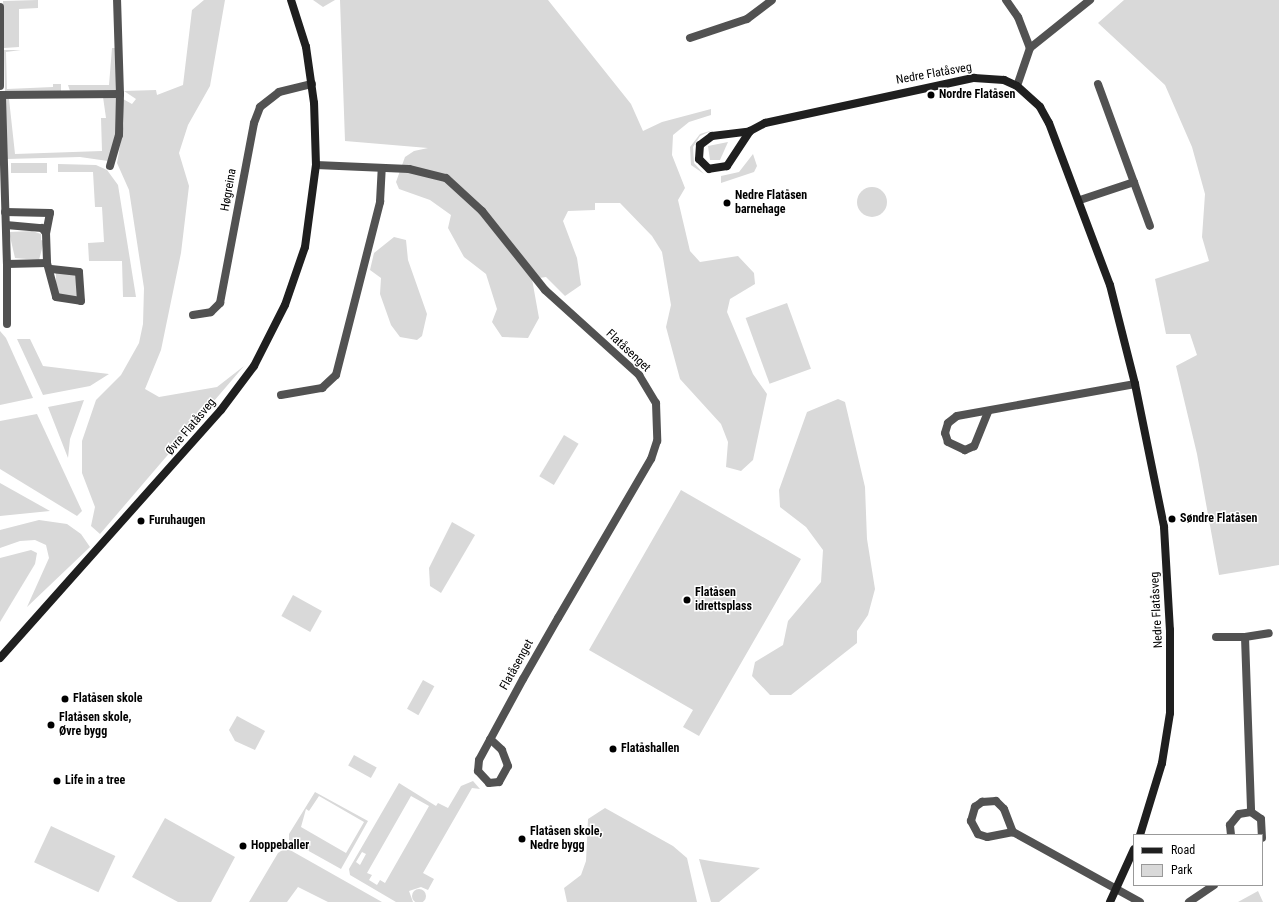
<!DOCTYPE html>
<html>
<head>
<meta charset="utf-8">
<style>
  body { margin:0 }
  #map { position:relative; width:1279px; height:902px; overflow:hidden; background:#fff; font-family:"Roboto Condensed",sans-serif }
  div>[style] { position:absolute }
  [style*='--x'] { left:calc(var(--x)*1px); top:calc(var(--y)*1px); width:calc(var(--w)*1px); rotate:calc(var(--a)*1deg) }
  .green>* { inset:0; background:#d9d9d9; transform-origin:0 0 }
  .round { border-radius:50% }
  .street>* { height:8px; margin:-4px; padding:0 4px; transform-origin:4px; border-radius:4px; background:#525252 }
  .secondary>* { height:8px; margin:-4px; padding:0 4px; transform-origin:4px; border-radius:4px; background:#1f1f1f }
  .dots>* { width:11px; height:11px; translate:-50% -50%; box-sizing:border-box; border:2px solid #fff; border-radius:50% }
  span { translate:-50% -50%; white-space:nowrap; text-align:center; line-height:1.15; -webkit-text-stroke:3px #fff; paint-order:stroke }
  .street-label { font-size:12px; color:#000 }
  .poi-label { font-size:12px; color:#000; font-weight:700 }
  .left { translate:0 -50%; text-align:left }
  .legend { position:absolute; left:1133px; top:834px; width:130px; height:52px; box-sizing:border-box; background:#fff; border:1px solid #999; margin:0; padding:5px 7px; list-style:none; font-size:12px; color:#000 }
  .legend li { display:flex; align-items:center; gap:8px; height:20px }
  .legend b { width:20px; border:1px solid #999 }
</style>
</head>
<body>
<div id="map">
  <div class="green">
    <div style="clip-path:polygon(38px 0,38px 8px,19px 9px,19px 47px,4px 48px,3px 1px)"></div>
    <div style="clip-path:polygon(204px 0,225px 0,210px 86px,188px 125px,179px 153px,189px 186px,181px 253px,161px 350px,145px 389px,159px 397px,217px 387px,244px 366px,100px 534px,91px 526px,95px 507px,82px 473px,82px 441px,96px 400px,121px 375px,139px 343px,143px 324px,144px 288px,129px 190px,117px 163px,124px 123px,123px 99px,132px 104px,136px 99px,124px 91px,156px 90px,157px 95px,183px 85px,192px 10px)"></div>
    <div style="clip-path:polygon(313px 0,335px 0,323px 7px)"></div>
    <div style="clip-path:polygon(340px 0,548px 0,631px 104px,643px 131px,662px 122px,711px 109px,711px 115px,689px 122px,673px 135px,672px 155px,685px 188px,678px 200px,690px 251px,700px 262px,738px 256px,754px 273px,755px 284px,730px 299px,727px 312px,753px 374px,767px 394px,753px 460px,741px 471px,726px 467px,728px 442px,721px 424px,680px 379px,666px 327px,671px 305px,662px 252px,652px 236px,620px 203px,595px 203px,595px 210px,568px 211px,563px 221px,577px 258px,581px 285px,565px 296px,546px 277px,532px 279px,539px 318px,528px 338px,502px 337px,492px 322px,497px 309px,486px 274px,464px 257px,448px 228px,451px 215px,430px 200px,399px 189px,396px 182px,405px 157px,414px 151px,428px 148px,345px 141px)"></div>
    <div style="clip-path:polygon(1124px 0,1279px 0,1279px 565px,1219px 575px,1197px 454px,1176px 366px,1197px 355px,1190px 334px,1166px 334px,1155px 279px,1209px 261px,1202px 237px,1205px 194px,1192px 147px,1165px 85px,1098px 23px)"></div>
    <div style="clip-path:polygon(112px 48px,116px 48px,117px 90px,70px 91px,68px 85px,109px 85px)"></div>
    <div style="clip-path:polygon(4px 50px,21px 50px,6px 52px,7px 89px,53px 87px,53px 84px,61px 84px,61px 91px,5px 92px)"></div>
    <div style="clip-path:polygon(103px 97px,116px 97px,117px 134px,108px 161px,80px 157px,7px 159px,5px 99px,9px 99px,15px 154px,102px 151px,101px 118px,106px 118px)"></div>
    <div style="clip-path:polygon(713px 130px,700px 136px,693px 147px,694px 163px,704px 174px,691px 165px,690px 147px,700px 134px)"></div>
    <div style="clip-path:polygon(728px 142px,720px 160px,710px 160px,708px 146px)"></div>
    <div style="clip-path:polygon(753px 154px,757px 166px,754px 172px,721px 183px,721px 176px,739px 172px)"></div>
    <div style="left:47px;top:163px;width:10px;height:36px;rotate:90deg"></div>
    <div style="clip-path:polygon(58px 164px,96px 165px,107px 170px,118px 185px,136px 297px,123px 297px,122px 261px,89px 261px,88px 243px,104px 242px,102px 207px,95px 207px,93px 172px,58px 172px)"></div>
    <div class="round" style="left:857px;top:187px;width:30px;height:30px"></div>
    <div style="clip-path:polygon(32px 231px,41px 234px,41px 240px,44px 241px,39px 260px,15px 258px,9px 232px)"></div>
    <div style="clip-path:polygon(394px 237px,406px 240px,408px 260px,427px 314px,422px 336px,417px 340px,400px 337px,391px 325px,380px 294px,381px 278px,370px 270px,374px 253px)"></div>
    <div style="clip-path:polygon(56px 273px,76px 274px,77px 297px,62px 297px,56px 292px)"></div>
    <div style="left:787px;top:303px;width:70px;height:44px;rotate:70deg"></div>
    <div style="clip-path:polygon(0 331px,6px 338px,33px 398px,0 405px)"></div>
    <div style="clip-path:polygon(17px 339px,30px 339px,43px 366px,109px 374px,90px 386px,43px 395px)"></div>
    <div style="clip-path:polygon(838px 399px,845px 402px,865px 487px,867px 539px,875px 589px,868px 615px,857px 631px,857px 643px,791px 695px,770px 695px,752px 676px,755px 662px,783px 645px,788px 621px,821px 582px,823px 550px,806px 527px,780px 507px,779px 490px,807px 412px)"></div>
    <div style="clip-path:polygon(84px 400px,70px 439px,68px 458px,48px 407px)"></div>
    <div style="clip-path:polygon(37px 414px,82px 511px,77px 516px,0 469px,0 421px)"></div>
    <div style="left:564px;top:435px;width:17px;height:48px;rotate:31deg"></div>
    <div style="clip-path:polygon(0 483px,50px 511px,0 516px)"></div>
    <div style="clip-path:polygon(681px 490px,801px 559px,699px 736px,683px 727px,693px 710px,589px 650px)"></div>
    <div style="clip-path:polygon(39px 520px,67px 524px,81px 534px,90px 547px,27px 607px,49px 558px,46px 545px,35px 540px,20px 541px,0 548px,0 530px)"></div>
    <div style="clip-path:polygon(452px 522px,475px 535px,441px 593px,430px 586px,429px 568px)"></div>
    <div style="clip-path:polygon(31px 550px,37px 553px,35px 564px,0 622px,0 558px)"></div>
    <div style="left:293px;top:595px;width:33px;height:24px;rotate:29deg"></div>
    <div style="left:423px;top:680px;width:13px;height:33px;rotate:29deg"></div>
    <div style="clip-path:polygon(237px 716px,265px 731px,255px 750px,235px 741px,229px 730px)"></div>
    <div style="left:354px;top:755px;width:26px;height:12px;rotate:29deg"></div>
    <div style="clip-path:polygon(evenodd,473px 781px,480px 789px,472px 788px,423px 873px,434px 879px,428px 890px,421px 887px,409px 891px,413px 902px,396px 902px,350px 875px,349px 869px,399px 783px,436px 806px,438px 803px,448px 808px,461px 786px,473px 781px,411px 796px,429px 806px,385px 883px,380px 880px,377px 885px,369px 880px,372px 875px,367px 873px,411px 796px,473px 781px,362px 852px,366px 854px,360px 865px,356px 862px,362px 852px)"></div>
    <div style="clip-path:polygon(evenodd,315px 792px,368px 821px,341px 869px,289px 840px,289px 834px,315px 792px,319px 796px,364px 822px,346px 853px,301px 827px,306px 809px,309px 811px,319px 796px)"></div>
    <div style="clip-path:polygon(605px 808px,673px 846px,687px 858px,697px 902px,567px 902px,564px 888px,581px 875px,586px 861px,588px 819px)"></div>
    <div style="clip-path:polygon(165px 818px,235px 857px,211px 902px,178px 902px,132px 877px)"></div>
    <div style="left:51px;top:826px;width:71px;height:40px;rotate:25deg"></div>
    <div style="clip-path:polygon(284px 849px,290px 850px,382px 902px,328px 902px,298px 887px,287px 902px,249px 902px,278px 853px)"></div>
    <div style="clip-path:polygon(699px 859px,716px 862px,760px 868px,719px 902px,711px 902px)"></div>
    <div class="round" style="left:412px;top:889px;width:14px;height:14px"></div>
    <div style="clip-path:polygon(1258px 891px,1263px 902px,1238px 902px)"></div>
  </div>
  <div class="street">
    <div style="--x:1006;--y:0;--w:21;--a:55"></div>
    <div style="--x:1018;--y:17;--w:33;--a:69"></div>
    <div style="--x:0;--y:7;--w:79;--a:90"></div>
    <div style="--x:690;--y:38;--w:60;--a:-18.4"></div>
    <div style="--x:747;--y:19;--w:31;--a:-37"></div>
    <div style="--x:1098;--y:84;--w:151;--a:69.9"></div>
    <div style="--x:1017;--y:86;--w:40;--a:-71.1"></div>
    <div style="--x:1030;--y:48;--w:77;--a:-38.7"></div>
    <div style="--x:0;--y:95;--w:120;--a:-0.5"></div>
    <div style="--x:120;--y:94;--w:94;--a:-91.8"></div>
    <div style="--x:2;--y:97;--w:167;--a:88.3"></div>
    <div style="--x:7;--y:264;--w:40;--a:-1.4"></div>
    <div style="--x:47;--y:263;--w:35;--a:75"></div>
    <div style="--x:56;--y:297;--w:25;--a:9"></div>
    <div style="--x:81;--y:301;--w:29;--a:-94"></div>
    <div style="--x:79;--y:272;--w:28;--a:-174"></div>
    <div style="--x:316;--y:165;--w:93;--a:2.5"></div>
    <div style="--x:409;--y:169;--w:38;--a:14"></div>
    <div style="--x:446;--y:178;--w:49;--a:42.5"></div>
    <div style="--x:482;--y:211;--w:101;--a:51.4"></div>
    <div style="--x:545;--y:290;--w:127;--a:42.1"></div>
    <div style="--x:639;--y:375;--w:33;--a:59"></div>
    <div style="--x:656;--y:403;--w:38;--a:88"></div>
    <div style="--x:657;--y:441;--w:19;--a:108"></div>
    <div style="--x:651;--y:459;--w:184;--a:120.3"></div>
    <div style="--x:558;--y:618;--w:70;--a:119.8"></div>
    <div style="--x:523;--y:679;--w:92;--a:118.5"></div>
    <div style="--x:479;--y:760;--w:11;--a:95"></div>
    <div style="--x:478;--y:771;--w:16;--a:47"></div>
    <div style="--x:489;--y:783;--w:10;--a:-6"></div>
    <div style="--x:499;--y:782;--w:18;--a:-61"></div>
    <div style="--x:508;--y:766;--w:17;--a:-111"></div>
    <div style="--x:502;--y:750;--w:16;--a:-137"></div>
    <div style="--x:110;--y:166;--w:32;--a:-74"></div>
    <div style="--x:119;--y:135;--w:41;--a:-88.6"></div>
    <div style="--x:1080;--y:200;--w:57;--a:-18.4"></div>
    <div style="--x:5;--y:212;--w:45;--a:1.3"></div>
    <div style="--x:50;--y:213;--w:20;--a:101"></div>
    <div style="--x:6;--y:225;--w:36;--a:5"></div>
    <div style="--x:42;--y:228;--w:6;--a:51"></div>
    <div style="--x:46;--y:233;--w:30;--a:88"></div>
    <div style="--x:193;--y:315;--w:18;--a:-9"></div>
    <div style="--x:211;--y:312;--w:13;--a:-45"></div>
    <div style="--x:220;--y:303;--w:183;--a:-79.3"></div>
    <div style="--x:254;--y:123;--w:17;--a:-69"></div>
    <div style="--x:260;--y:107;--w:24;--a:-38"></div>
    <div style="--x:279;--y:92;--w:34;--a:-14"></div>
    <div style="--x:7;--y:324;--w:60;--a:-90"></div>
    <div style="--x:281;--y:395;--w:42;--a:-9.7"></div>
    <div style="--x:322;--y:388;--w:19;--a:-43"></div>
    <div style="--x:336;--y:375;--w:179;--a:-75.7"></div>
    <div style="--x:380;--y:202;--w:33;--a:-87"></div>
    <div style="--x:988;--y:412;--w:37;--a:112"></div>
    <div style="--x:974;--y:446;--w:10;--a:156"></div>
    <div style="--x:965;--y:450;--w:19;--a:-155"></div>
    <div style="--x:948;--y:442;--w:9;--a:-108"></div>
    <div style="--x:945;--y:433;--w:10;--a:-73"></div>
    <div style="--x:948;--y:423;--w:11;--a:-38"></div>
    <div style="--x:957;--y:416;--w:181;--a:-10.2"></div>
    <div style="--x:1216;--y:637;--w:29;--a:0"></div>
    <div style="--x:1245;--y:637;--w:175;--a:88"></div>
    <div style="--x:1245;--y:637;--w:24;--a:-9"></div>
    <div style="--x:1013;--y:832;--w:26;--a:169"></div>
    <div style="--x:987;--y:837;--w:9;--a:-162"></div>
    <div style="--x:978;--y:834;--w:15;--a:-118"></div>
    <div style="--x:971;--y:821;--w:15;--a:-74"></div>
    <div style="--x:975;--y:807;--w:9;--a:-36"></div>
    <div style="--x:982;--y:802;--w:14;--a:-4"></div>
    <div style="--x:996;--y:801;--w:11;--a:45"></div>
    <div style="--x:1004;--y:809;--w:25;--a:69"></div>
    <div style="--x:1013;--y:832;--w:145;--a:28.9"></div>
    <div style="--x:1231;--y:835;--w:10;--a:-96"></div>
    <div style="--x:1230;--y:825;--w:14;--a:-51"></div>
    <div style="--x:1239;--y:814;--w:12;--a:-9"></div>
    <div style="--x:1251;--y:812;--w:12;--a:35"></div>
    <div style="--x:1261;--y:819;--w:19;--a:87"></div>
    <div style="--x:1189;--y:902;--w:30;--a:-34"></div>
  </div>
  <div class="secondary">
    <div style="--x:750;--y:131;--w:42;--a:123.3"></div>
    <div style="--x:727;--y:166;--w:18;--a:171"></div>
    <div style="--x:709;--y:169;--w:14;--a:-135"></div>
    <div style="--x:699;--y:159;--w:14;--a:-86"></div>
    <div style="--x:700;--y:145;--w:15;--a:-37"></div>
    <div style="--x:712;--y:136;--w:38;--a:-7"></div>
    <div style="--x:750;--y:131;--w:17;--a:-28"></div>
    <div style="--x:765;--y:123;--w:214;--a:-12.2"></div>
    <div style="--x:974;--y:78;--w:30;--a:4"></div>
    <div style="--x:1004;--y:80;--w:14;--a:25"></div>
    <div style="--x:1017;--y:86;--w:31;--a:42"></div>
    <div style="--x:1040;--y:107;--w:18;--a:61"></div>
    <div style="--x:1049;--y:123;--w:173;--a:69.4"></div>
    <div style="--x:1110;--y:285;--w:102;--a:75.8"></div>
    <div style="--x:1135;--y:384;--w:146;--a:78.5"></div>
    <div style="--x:1164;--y:527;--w:103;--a:86.7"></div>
    <div style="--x:1170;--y:630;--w:83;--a:90"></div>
    <div style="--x:1170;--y:713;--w:51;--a:99.1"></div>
    <div style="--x:1162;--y:763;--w:75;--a:107"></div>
    <div style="--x:0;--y:658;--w:332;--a:-48.3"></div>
    <div style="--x:221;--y:410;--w:55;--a:-53.1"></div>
    <div style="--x:254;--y:366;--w:68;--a:-63.1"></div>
    <div style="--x:285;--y:305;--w:61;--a:-71"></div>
    <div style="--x:305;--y:247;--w:83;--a:-82.4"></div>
    <div style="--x:316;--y:165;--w:62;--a:-91.8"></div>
    <div style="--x:314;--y:103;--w:57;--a:-98.1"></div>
    <div style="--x:306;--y:47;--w:49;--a:-107.7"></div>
    <div style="--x:1110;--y:902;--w:58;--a:-65.6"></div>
  </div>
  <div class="dots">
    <div style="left:931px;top:95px;background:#000"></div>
    <div style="left:727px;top:203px;background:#000"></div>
    <div style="left:1172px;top:519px;background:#000"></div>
    <div style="left:141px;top:521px;background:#000"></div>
    <div style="left:687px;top:600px;background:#000"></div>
    <div style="left:65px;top:699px;background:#000"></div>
    <div style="left:51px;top:725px;background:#000"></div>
    <div style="left:613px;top:749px;background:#000"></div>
    <div style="left:57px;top:781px;background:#000"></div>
    <div style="left:522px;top:839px;background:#000"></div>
    <div style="left:243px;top:846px;background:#000"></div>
  </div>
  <div class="street-label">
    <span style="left:934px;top:74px;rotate:-10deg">Nedre Flatåsveg</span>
    <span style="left:229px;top:190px;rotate:-80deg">Høgreina</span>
    <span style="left:628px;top:351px;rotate:43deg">Flatåsenget</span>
    <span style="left:191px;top:427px;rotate:-50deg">Øvre Flatåsveg</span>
    <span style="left:1157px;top:610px;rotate:-93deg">Nedre Flatåsveg</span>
    <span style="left:517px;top:665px;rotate:-61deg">Flatåsenget</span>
  </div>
  <div class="poi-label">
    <span class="left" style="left:939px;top:95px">Nordre Flatåsen</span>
    <span class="left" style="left:735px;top:203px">Nedre Flatåsen<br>barnehage</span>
    <span class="left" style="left:1180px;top:519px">Søndre Flatåsen</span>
    <span class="left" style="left:149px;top:521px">Furuhaugen</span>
    <span class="left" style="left:695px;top:600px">Flatåsen<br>idrettsplass</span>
    <span class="left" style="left:73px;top:699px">Flatåsen skole</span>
    <span class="left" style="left:59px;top:725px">Flatåsen skole,<br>Øvre bygg</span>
    <span class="left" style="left:621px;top:749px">Flatåshallen</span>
    <span class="left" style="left:65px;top:781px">Life in a tree</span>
    <span class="left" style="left:530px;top:839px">Flatåsen skole,<br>Nedre bygg</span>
    <span class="left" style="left:251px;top:846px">Hoppeballer</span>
  </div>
  <ul class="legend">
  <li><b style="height:5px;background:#1f1f1f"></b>Road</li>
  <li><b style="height:11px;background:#d9d9d9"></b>Park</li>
  </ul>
</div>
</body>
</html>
